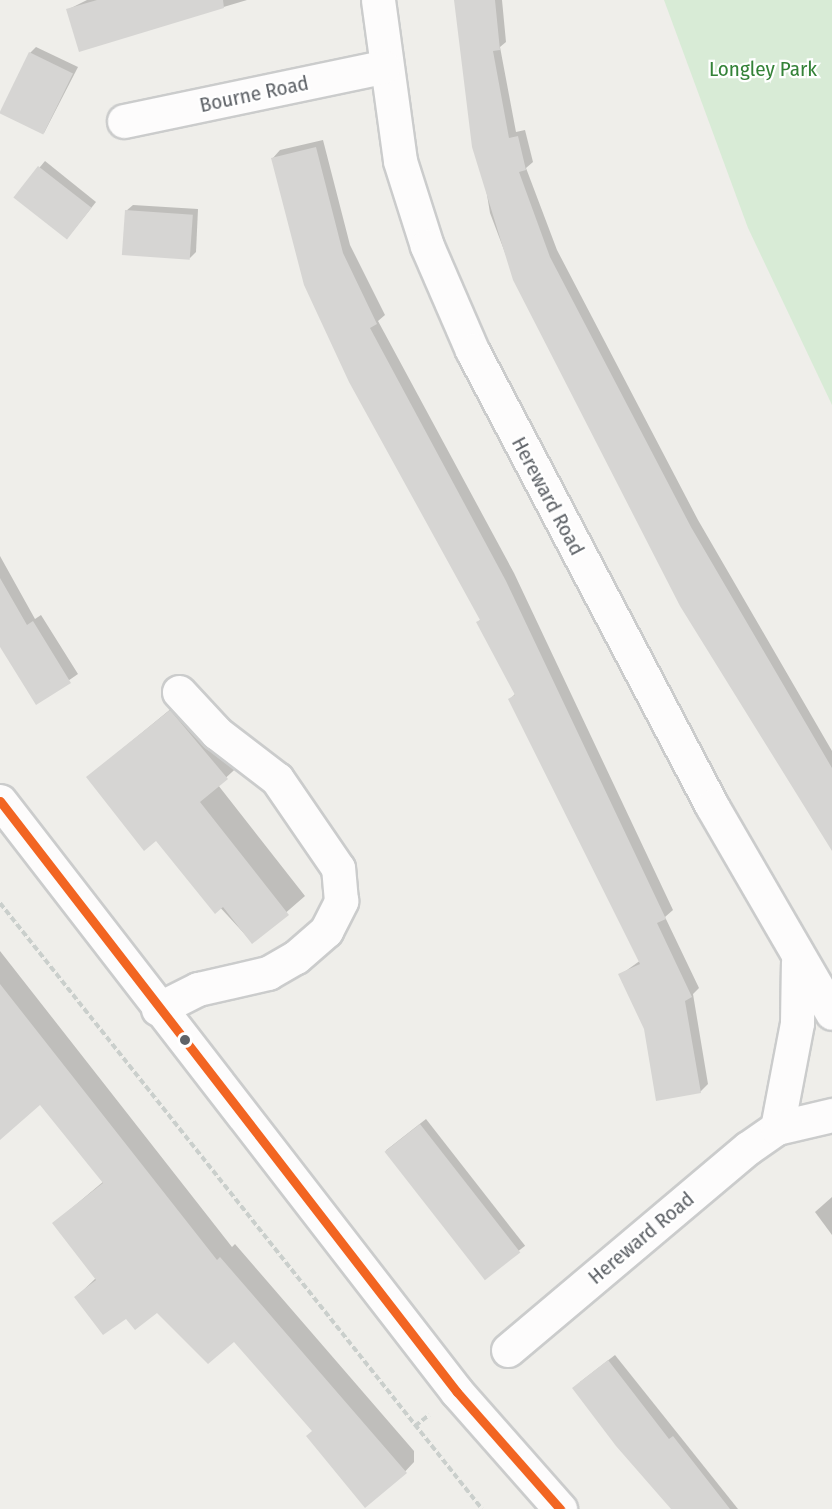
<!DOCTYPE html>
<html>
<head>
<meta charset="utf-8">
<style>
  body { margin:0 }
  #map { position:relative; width:832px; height:1509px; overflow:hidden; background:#efeeea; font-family:"Fira Sans Condensed",sans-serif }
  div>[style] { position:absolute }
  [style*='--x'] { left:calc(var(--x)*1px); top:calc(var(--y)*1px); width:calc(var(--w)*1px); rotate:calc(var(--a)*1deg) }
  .green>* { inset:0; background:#d8ebd6 }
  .shadow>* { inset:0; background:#0003; transform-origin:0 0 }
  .building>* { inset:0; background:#d6d5d3; transform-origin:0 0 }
  .path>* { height:4px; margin-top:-2px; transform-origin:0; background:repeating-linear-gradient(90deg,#cacfcc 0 6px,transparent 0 9px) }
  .roads { filter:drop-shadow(2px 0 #cbcccc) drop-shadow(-2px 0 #cbcccc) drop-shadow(0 2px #cbcccc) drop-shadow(0 -2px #cbcccc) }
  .minor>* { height:33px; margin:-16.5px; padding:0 16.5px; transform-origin:16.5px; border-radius:16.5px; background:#fdfcfc }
  .bus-1>* { height:9px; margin:-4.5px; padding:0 4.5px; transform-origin:4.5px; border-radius:4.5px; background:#f26522 }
  .dots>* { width:16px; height:16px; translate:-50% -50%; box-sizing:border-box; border:3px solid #fff; border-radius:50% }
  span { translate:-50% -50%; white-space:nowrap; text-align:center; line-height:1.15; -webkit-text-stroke:4.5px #fff; paint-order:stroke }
  .park-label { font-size:21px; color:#348238 }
  .street-label { font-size:21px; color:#5f6368 }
</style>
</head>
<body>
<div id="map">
  <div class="green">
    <div style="clip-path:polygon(664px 0,832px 0,832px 405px,748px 228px)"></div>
  </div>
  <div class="shadow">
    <div style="clip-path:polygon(87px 0,247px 0,80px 50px,67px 10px)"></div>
    <div style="clip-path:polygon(455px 0,502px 0,506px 42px,500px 47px,516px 132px,525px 130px,533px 162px,526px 168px,557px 250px,698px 520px,832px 751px,832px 845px,515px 279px,490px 213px)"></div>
    <div style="clip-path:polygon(36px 47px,78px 67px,44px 133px,30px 53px)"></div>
    <div style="clip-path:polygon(323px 140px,350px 245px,385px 315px,378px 321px,514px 573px,673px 910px,665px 917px,699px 988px,693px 994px,708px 1084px,700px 1092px,645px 1029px,620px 975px,641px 960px,510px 699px,516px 693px,478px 622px,481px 619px,272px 159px,280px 150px)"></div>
    <div style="clip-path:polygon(45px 161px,96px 202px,72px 232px,15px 197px)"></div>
    <div style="clip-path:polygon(133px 205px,198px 209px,196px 252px,190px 258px,126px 211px)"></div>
    <div style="clip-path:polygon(0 556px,35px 619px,41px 615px,78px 674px,36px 703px,0 644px)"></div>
    <div style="clip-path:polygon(189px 694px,245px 760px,218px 785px,305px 896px,252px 942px,157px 839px,88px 777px)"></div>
    <div style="clip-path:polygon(0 951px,232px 1247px,235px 1244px,414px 1451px,414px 1462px,400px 1477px,313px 1431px,234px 1340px,157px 1311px,126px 1316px,76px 1297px,96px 1278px,54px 1223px,104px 1181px,40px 1102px,0 1091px)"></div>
    <div style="left:426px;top:1119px;width:161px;height:51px;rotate:52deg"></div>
    <div style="clip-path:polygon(832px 1197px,832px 1235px,815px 1212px)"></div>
    <div style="clip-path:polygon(615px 1355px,738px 1509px,672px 1509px,580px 1382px)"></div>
  </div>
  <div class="building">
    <div style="clip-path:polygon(97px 0,223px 0,224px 8px,79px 52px,66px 9px)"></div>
    <div style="clip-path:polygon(454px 0,495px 0,500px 50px,493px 51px,509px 138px,518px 136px,526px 170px,519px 172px,550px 257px,691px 527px,832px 768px,832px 851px,680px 606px,513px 280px,472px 147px)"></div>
    <div style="left:29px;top:52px;width:49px;height:68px;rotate:26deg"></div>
    <div style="clip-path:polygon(316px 147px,343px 253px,377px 324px,370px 328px,506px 581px,666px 919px,657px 923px,692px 997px,685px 1001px,701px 1093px,656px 1101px,644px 1029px,618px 974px,640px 964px,508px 699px,515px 695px,476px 622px,480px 620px,349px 382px,304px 285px,271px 158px)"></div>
    <div style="left:38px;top:166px;width:68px;height:40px;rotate:38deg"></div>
    <div style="left:125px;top:210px;width:68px;height:45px;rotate:4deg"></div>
    <div style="clip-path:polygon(0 578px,27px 625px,33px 621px,71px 683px,36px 705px,0 647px)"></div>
    <div style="clip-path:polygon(170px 710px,228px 779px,200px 802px,289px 915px,252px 944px,223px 907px,215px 914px,156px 841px,144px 851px,86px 777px)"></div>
    <div style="clip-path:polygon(0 984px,217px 1260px,220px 1257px,407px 1473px,365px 1508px,306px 1436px,312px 1431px,234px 1342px,208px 1364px,157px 1313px,135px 1330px,126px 1319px,103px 1335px,74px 1297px,96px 1280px,52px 1223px,103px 1183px,40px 1105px,0 1140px)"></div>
    <div style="left:420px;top:1124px;width:163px;height:45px;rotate:52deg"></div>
    <div style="clip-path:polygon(608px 1360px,669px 1439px,673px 1436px,730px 1509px,671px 1509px,616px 1446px,572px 1388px)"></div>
  </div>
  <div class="path">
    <div style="--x:0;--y:903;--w:774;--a:51.5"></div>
    <div style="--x:415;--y:1426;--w:18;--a:-38"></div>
  </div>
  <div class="roads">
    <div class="minor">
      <div style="--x:378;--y:0;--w:162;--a:82.2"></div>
      <div style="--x:400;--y:161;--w:89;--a:72.4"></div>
      <div style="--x:427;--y:246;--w:113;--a:66.6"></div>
      <div style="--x:472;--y:350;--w:515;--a:62.24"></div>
      <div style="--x:712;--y:806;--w:239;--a:59.9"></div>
      <div style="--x:124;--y:121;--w:265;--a:-11.8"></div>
      <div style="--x:0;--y:801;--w:747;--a:52.29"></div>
      <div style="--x:457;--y:1392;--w:156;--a:48.6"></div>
      <div style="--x:158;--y:1009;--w:45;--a:-26.6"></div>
      <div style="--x:198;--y:989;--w:72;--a:-12.9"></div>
      <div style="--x:268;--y:973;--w:32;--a:-30"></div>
      <div style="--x:296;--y:957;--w:40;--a:-41"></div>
      <div style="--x:326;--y:931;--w:34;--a:-63"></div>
      <div style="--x:341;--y:901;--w:33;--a:-95"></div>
      <div style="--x:338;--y:868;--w:108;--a:-124.4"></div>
      <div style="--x:277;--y:779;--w:76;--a:-142.5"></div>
      <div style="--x:217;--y:733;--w:56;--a:-132.8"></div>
      <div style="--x:777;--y:1128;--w:107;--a:-79.2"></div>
      <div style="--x:797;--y:1023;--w:61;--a:-89.1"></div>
      <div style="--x:508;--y:1350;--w:314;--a:-40.1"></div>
      <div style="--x:748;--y:1148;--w:35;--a:-35"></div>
      <div style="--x:777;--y:1128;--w:57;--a:-13.3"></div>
    </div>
  </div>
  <div class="bus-1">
    <div style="--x:0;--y:801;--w:747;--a:52.29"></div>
    <div style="--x:457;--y:1392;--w:156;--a:48.6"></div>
  </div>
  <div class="dots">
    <div style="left:185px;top:1040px;background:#5f6368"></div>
  </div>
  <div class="park-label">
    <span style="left:763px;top:69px">Longley Park</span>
  </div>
  <div class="street-label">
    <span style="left:254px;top:94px;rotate:-12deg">Bourne Road</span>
    <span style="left:548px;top:496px;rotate:62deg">Hereward Road</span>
    <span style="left:641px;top:1238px;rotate:-40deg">Hereward Road</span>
  </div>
</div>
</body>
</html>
